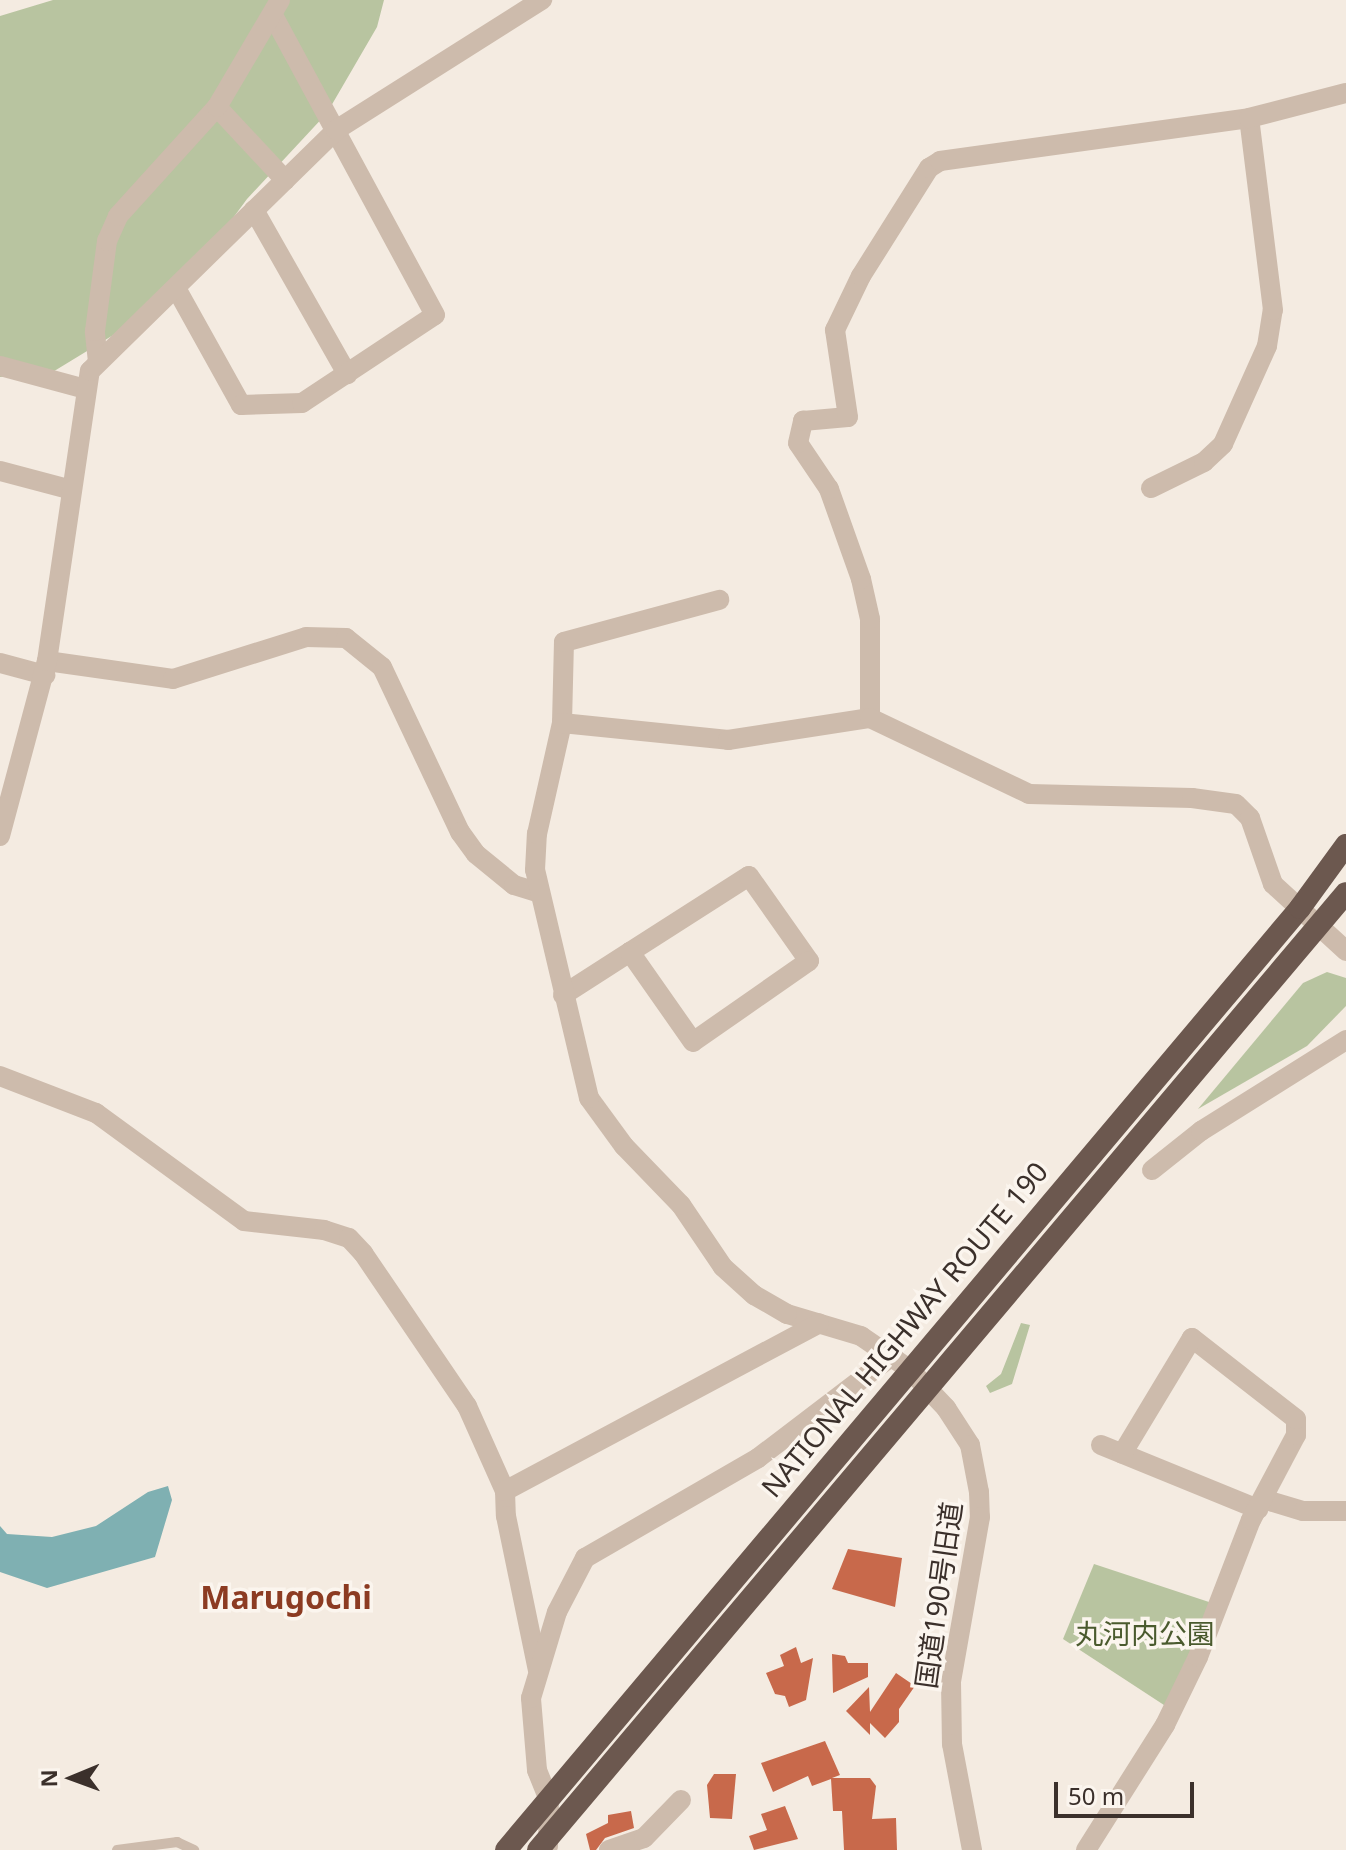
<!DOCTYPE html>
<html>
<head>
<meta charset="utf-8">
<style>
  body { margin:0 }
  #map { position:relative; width:1346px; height:1850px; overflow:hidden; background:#f4ebe1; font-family:"Noto Sans","Noto Sans JP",sans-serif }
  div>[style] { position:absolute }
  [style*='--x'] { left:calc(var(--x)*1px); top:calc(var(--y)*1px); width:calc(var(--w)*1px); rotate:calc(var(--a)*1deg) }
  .green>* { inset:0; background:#b8c4a0 }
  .water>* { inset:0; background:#7fb0b2 }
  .building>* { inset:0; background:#c8694b }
  .service>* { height:10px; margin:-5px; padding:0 5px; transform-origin:5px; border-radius:5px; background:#cdbbac }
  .minor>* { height:20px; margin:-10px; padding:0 10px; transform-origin:10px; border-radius:10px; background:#cdbbac }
  .tertiary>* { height:20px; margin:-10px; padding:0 10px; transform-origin:10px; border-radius:10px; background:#cdbbac }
  .trunk>* { height:22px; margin:-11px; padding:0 11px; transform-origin:11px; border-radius:11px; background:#6c584f }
  span { translate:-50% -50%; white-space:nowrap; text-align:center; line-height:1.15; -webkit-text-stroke:7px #fbf5ee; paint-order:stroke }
  .street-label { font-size:28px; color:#3b302b }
  .park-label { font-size:28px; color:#4a5a2e }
  .quarter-label { font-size:32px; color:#8c3b22; font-weight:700 }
  .north { position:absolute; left:32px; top:1738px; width:80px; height:80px; -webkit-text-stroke:6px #fbf5ee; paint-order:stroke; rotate:269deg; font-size:22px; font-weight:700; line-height:32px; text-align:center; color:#3b302b }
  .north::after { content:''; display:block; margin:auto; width:28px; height:36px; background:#3b302b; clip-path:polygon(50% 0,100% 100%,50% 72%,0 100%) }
  .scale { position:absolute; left:1054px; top:1782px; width:140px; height:36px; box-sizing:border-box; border:4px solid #3b302b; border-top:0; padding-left:10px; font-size:24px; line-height:28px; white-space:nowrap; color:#3b302b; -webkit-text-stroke:6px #fbf5ee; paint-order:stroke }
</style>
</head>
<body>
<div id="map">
  <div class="green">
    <div style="clip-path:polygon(53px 0,384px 0,377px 27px,327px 113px,247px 199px,174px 298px,51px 373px,0 377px,0 16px)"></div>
    <div style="clip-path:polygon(1327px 972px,1346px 978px,1346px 1006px,1307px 1046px,1198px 1109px,1303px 983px)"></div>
    <div style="clip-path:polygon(1021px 1323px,1030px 1325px,1012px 1384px,990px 1393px,986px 1386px,1001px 1374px)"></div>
    <div style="clip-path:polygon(1094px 1564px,1212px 1603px,1167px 1707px,1063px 1639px)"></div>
  </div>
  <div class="water">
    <div style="clip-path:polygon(168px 1486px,172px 1500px,155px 1557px,47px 1588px,0 1572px,0 1526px,7px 1534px,52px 1537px,96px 1526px,148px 1492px)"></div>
  </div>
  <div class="building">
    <div style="clip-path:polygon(848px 1549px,902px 1558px,895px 1607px,832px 1589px)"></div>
    <div style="clip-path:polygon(796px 1647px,801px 1663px,813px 1658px,806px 1700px,789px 1707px,785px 1696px,775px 1694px,766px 1673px,784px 1666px,780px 1655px)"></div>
    <div style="clip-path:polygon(832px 1654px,845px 1656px,848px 1663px,868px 1663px,868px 1677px,833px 1693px)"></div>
    <div style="clip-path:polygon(896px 1673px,915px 1686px,899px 1709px,899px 1722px,885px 1738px,870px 1723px,870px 1735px,846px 1711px,869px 1687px,870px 1712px)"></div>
    <div style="clip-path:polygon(825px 1741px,840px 1775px,832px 1778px,870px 1778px,876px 1786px,872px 1819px,896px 1818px,897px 1850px,844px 1850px,842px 1811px,833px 1811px,831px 1779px,812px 1786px,808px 1776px,773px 1792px,761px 1763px)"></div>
    <div style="clip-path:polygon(714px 1774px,736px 1774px,732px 1819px,710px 1818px,707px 1785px)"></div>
    <div style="clip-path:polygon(785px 1806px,798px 1839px,754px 1850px,749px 1836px,767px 1830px,761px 1814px)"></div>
    <div style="clip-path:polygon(631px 1811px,634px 1828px,605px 1838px,596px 1850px,590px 1850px,586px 1834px,608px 1823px,608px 1815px)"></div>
  </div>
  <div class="service">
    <div style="--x:117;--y:1850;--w:61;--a:-7.6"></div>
    <div style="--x:177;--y:1842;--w:19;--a:25"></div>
  </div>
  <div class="minor">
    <div style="--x:217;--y:107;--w:100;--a:47"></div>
    <div style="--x:254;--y:210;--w:189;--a:60.4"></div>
    <div style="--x:176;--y:288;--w:134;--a:60.9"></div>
    <div style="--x:241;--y:405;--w:61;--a:-1.9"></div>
    <div style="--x:302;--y:403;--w:159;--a:-33.5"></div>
    <div style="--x:435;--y:315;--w:341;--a:-118.4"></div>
    <div style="--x:98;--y:362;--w:31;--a:-96"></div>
    <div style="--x:95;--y:331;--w:91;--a:-82.4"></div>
    <div style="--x:107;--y:241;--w:27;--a:-66"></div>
    <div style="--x:118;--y:216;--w:147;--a:-47.8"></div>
    <div style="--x:217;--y:107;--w:124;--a:-59.5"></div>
    <div style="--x:0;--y:366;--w:89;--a:15"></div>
    <div style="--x:0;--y:471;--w:74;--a:14.8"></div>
    <div style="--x:1151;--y:488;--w:59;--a:-26.1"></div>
    <div style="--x:1204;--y:462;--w:26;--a:-43"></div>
    <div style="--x:1223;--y:444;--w:107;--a:-65.8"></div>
    <div style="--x:1267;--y:346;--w:36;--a:-81"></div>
    <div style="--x:1273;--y:310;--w:193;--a:-97.1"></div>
    <div style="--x:47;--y:661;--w:127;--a:8.1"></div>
    <div style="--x:173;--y:679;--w:139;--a:-17.5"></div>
    <div style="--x:306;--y:637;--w:40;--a:1.4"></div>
    <div style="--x:346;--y:638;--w:46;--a:38.9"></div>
    <div style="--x:382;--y:667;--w:183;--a:64.7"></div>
    <div style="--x:460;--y:832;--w:27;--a:54"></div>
    <div style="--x:476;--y:854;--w:49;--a:39.2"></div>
    <div style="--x:514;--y:885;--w:27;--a:17"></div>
    <div style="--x:0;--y:663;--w:47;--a:14.9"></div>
    <div style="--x:870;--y:718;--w:99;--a:-90"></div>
    <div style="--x:870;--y:619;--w:41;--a:-102.7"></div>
    <div style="--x:861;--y:579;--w:96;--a:-109.6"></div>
    <div style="--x:829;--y:489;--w:55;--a:-124"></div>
    <div style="--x:798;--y:443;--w:23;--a:-77"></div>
    <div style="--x:803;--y:421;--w:45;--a:-5.1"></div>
    <div style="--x:848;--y:417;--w:88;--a:-98.5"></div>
    <div style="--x:835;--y:330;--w:60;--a:-64.3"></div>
    <div style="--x:861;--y:276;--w:128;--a:-57.8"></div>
    <div style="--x:929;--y:168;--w:13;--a:-32"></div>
    <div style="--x:940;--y:161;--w:312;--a:-7.9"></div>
    <div style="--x:1249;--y:118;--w:100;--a:-14.5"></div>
    <div style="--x:562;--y:723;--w:81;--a:-88.6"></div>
    <div style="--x:564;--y:642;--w:161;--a:-15.2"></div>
    <div style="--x:0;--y:836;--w:181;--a:-75"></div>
    <div style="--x:47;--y:661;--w:293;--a:-81.6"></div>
    <div style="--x:90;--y:371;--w:344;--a:-44.4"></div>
    <div style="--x:336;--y:130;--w:244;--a:-32.3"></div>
    <div style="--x:563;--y:995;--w:80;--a:-32.7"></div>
    <div style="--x:630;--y:952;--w:141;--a:-32.6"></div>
    <div style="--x:749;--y:876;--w:104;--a:54.8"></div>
    <div style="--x:809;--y:961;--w:141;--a:145.1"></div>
    <div style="--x:693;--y:1042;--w:110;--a:-125"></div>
    <div style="--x:0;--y:1076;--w:103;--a:21.1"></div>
    <div style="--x:96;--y:1113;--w:183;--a:36.1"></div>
    <div style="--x:244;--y:1221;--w:81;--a:6.4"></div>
    <div style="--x:324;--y:1230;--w:26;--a:18"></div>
    <div style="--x:349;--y:1238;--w:21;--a:47"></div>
    <div style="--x:363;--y:1253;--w:185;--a:55.8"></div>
    <div style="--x:467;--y:1406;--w:93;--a:65.9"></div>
    <div style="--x:505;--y:1491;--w:25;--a:88"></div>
    <div style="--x:506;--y:1516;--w:157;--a:78.3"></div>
    <div style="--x:1152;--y:1170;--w:63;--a:-38.5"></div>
    <div style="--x:1201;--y:1131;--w:171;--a:-32.1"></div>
    <div style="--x:909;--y:1369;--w:58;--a:-145.5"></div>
    <div style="--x:861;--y:1336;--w:77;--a:-163.4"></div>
    <div style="--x:787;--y:1314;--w:38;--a:-150"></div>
    <div style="--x:754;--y:1295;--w:42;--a:-137.9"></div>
    <div style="--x:723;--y:1267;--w:75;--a:-124.1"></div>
    <div style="--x:681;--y:1205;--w:82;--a:-134"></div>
    <div style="--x:624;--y:1146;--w:59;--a:-126.1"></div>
    <div style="--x:589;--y:1098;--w:234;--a:-103.3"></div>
    <div style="--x:535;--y:870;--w:36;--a:-87"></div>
    <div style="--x:537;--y:834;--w:114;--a:-77.3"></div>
    <div style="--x:562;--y:723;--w:167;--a:5.8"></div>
    <div style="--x:728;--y:740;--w:144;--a:-8.8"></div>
    <div style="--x:870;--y:718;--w:176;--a:25.5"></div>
    <div style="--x:1029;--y:794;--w:163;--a:1.4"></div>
    <div style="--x:1192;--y:798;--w:44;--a:7.8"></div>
    <div style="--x:1236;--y:804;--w:20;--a:45"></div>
    <div style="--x:1250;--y:818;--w:70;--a:70.8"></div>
    <div style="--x:1273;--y:884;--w:99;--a:42.5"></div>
    <div style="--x:1101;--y:1445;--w:170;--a:22.2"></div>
    <div style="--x:505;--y:1491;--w:356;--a:-28.1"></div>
    <div style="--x:1263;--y:1499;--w:42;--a:16.7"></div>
    <div style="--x:1303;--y:1511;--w:43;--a:0"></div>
    <div style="--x:548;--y:1846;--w:46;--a:-88.8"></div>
    <div style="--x:549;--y:1800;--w:32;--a:-112"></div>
    <div style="--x:537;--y:1770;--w:72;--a:-94.8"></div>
    <div style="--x:531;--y:1698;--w:90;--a:-73.2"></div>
    <div style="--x:557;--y:1612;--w:61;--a:-62.6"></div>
    <div style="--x:585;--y:1558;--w:200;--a:-30"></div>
    <div style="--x:758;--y:1458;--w:170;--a:-37.3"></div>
    <div style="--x:609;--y:1850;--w:37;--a:-19"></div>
    <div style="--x:644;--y:1838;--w:53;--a:-45.8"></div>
    <div style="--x:1086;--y:1850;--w:148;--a:-57.7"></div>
    <div style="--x:1165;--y:1725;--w:76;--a:-64.1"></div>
    <div style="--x:1198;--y:1657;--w:147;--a:-68.9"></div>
    <div style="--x:1251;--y:1520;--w:96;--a:-62.1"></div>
    <div style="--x:1296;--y:1435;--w:16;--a:-90"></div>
    <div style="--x:1296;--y:1419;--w:132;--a:-142.1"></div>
    <div style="--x:1192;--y:1338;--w:135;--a:121.1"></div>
  </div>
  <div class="tertiary">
    <div style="--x:909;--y:1369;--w:54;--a:46.5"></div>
    <div style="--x:946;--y:1408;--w:44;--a:57"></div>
    <div style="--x:970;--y:1445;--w:48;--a:79.2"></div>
    <div style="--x:979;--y:1492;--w:25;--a:88"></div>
    <div style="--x:980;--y:1517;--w:168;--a:100"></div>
    <div style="--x:951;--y:1682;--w:62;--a:89.1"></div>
    <div style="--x:952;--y:1744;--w:108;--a:79.3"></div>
  </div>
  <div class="trunk">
    <div style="--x:506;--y:1850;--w:1232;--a:-49.87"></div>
    <div style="--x:1300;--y:908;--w:78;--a:-53.9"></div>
    <div style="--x:538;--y:1850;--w:1252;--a:-49.83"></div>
  </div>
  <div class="street-label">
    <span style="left:904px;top:1329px;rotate:-50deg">NATIONAL HIGHWAY ROUTE 190</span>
    <span style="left:938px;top:1595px;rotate:-82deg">国道190号旧道</span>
  </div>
  <div class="park-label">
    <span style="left:1145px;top:1633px">丸河内公園</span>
  </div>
  <div class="quarter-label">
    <span style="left:286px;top:1597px">Marugochi</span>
  </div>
  <div class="north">N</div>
  <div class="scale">50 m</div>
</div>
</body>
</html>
